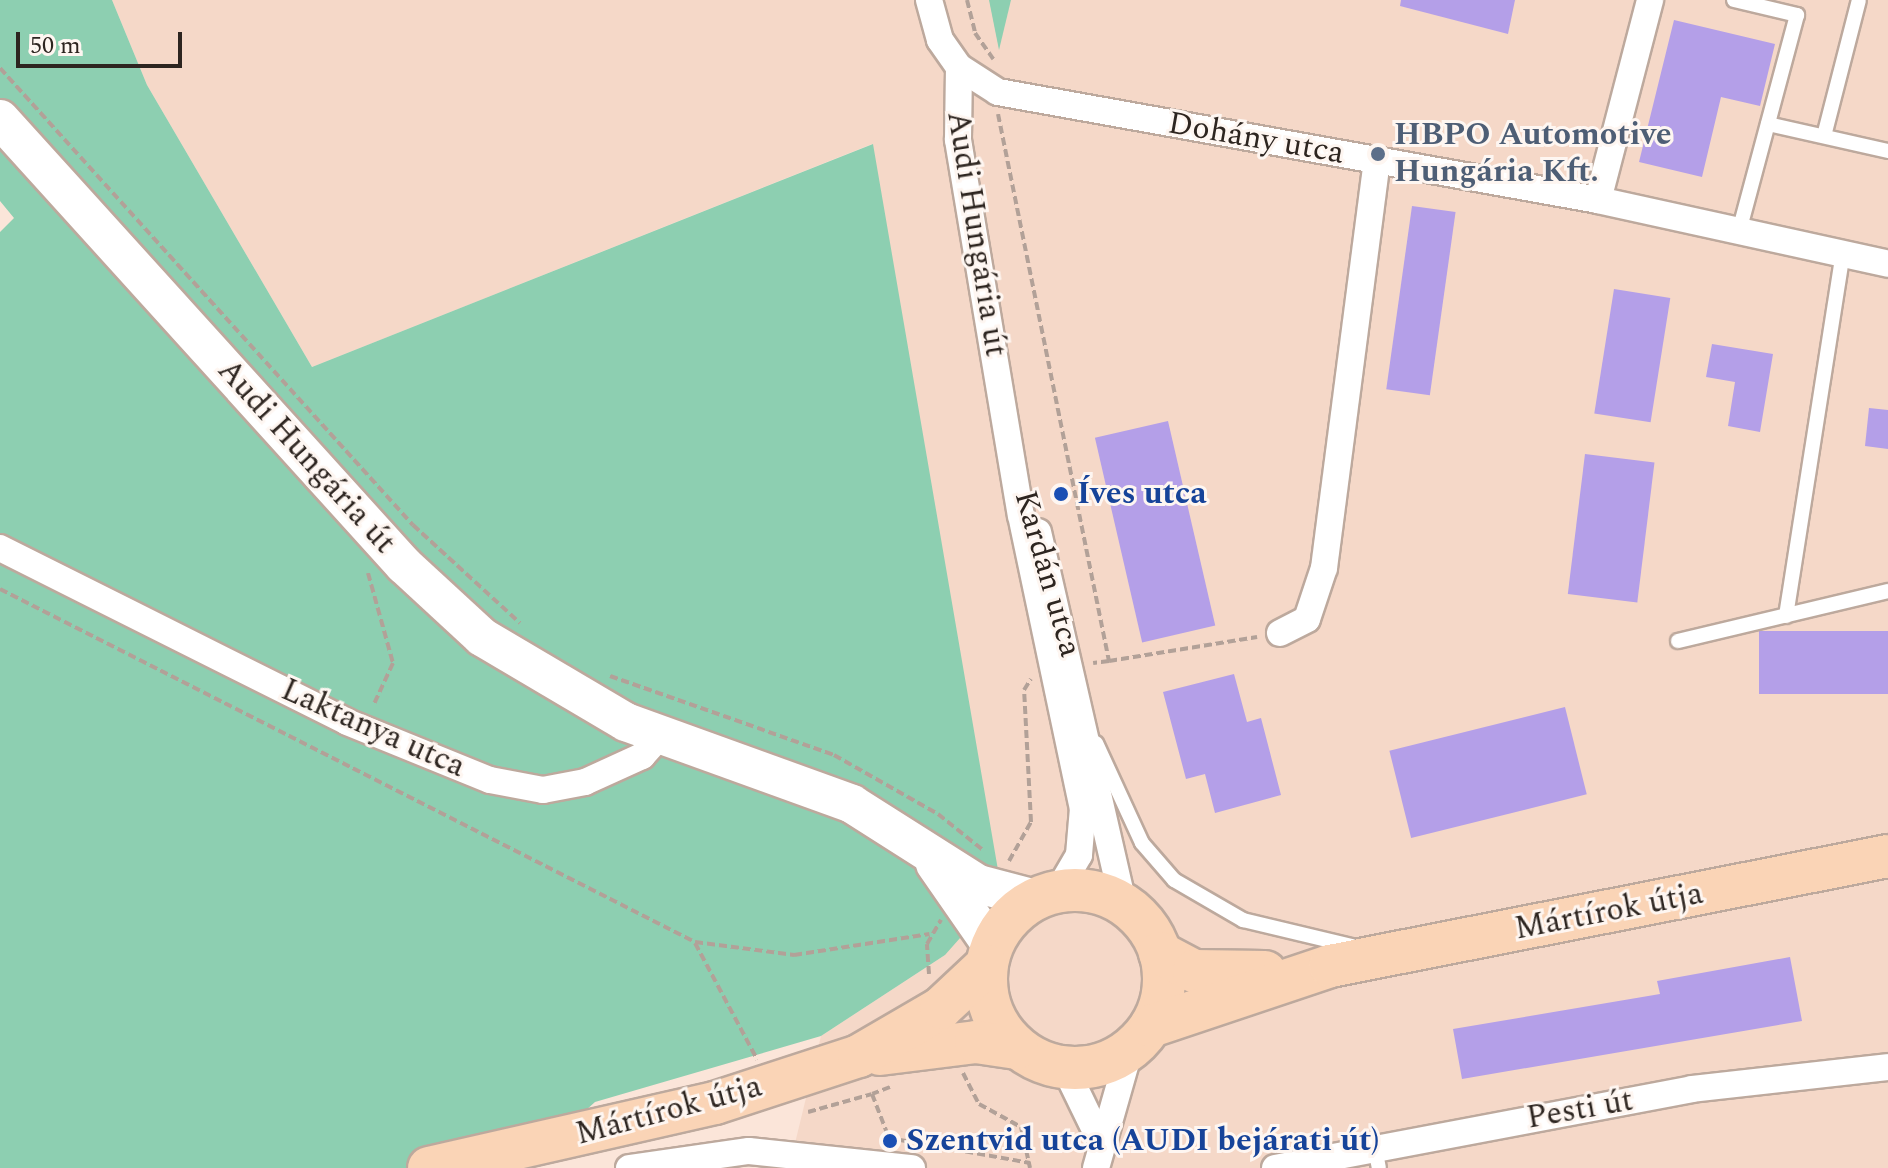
<!DOCTYPE html>
<html>
<head>
<meta charset="utf-8">
<style>
  body { margin:0 }
  #map { position:relative; width:1888px; height:1168px; overflow:hidden; background:#fbe5d9; font-family:Spectral,serif }
  div>[style] { position:absolute }
  [style*='--x'] { left:calc(var(--x)*1px); top:calc(var(--y)*1px); width:calc(var(--w)*1px); rotate:calc(var(--a)*1deg) }
  .built>* { inset:0; background:#f5d8c8 }
  .green>* { inset:0; background:#8dcfb1 }
  .building>* { inset:0; background:#b49fe8; transform-origin:0 0 }
  .path>* { height:4px; margin-top:-2px; transform-origin:0; background:repeating-linear-gradient(90deg,#b2a198 0 8px,transparent 0 12px) }
  .roads { filter:drop-shadow(2px 0 #bda99d) drop-shadow(-2px 0 #bda99d) drop-shadow(0 2px #bda99d) drop-shadow(0 -2px #bda99d) }
  .lane>* { height:14px; margin:-7px; padding:0 7px; transform-origin:7px; border-radius:7px; background:#fff }
  .street>* { height:26px; margin:-13px; padding:0 13px; transform-origin:13px; border-radius:13px; background:#fff }
  .secondary>* { height:38px; margin:-19px; padding:0 19px; transform-origin:19px; border-radius:19px; background:#fff }
  .primary>* { height:42px; margin:-21px; padding:0 21px; transform-origin:21px; border-radius:21px; background:#fad4b6 }
  .primary>.ring { margin:-21px; padding:0; box-sizing:content-box; background:none; border:42px solid #fad4b6; border-radius:50% }
  .dots>* { width:22px; height:22px; translate:-50% -50%; box-sizing:border-box; border:4px solid #fef6f1; border-radius:50% }
  span { translate:-50% -50%; white-space:nowrap; text-align:center; line-height:1.15; -webkit-text-stroke:6px #fef6f1; paint-order:stroke }
  .service-label { font-size:32px; color:#4e5e75; font-weight:700 }
  .left { translate:0 -50%; text-align:left }
  .street-label { font-size:32px; color:#2d2520 }
  .transit-label { font-size:32px; color:#164399; font-weight:700 }
  .scale { position:absolute; left:16px; top:32px; width:166px; height:36px; box-sizing:border-box; border:4px solid #2d2520; border-top:0; padding-left:10px; font-size:24px; line-height:28px; white-space:nowrap; color:#2d2520; -webkit-text-stroke:6px #fef6f1; paint-order:stroke }
</style>
</head>
<body>
<div id="map">
  <div class="built">
    <div style="clip-path:polygon(112px 0,1888px 0,1888px 1168px,789px 1168px,821px 1036px,945px 955px,872px 144px,312px 367px,147px 85px)"></div>
  </div>
  <div class="green">
    <div style="clip-path:polygon(0 0,112px 0,147px 85px,312px 367px,873px 144px,998px 870px,999px 894px,945px 955px,821px 1036px,595px 1102px,522px 1168px,0 1168px,0 232px,14px 218px,0 201px)"></div>
    <div style="clip-path:polygon(989px 0,1011px 0,999px 50px)"></div>
  </div>
  <div class="building">
    <div style="clip-path:polygon(1401px 0,1515px 0,1508px 34px,1400px 6px)"></div>
    <div style="clip-path:polygon(1674px 20px,1775px 44px,1760px 106px,1721px 97px,1702px 177px,1639px 162px)"></div>
    <div style="left:1412px;top:206px;width:44px;height:185px;rotate:8deg"></div>
    <div style="left:1614px;top:289px;width:57px;height:126px;rotate:9deg"></div>
    <div style="clip-path:polygon(1712px 344px,1773px 354px,1760px 432px,1728px 426px,1735px 382px,1706px 377px)"></div>
    <div style="clip-path:polygon(1869px 408px,1888px 410px,1888px 449px,1865px 446px)"></div>
    <div style="left:1168px;top:421px;width:210px;height:75px;rotate:77deg"></div>
    <div style="left:1585px;top:454px;width:70px;height:141px;rotate:7deg"></div>
    <div style="left:1888px;top:631px;width:63px;height:129px;rotate:90deg"></div>
    <div style="clip-path:polygon(1234px 674px,1247px 722px,1261px 718px,1281px 795px,1215px 813px,1205px 774px,1186px 779px,1163px 692px)"></div>
    <div style="left:1565px;top:707px;width:90px;height:181px;rotate:76deg"></div>
    <div style="clip-path:polygon(1790px 957px,1802px 1021px,1462px 1079px,1453px 1029px,1660px 994px,1657px 981px)"></div>
  </div>
  <div class="path">
    <div style="--x:967;--y:0;--w:34;--a:76"></div>
    <div style="--x:975;--y:33;--w:32;--a:55"></div>
    <div style="--x:0;--y:68;--w:616;--a:47.9"></div>
    <div style="--x:413;--y:525;--w:145;--a:42.5"></div>
    <div style="--x:998;--y:114;--w:558;--a:78.53"></div>
    <div style="--x:1109;--y:661;--w:16;--a:173"></div>
    <div style="--x:368;--y:573;--w:93;--a:74.5"></div>
    <div style="--x:393;--y:663;--w:47;--a:114.9"></div>
    <div style="--x:0;--y:589;--w:780;--a:26.93"></div>
    <div style="--x:695;--y:942;--w:100;--a:7.5"></div>
    <div style="--x:794;--y:955;--w:137;--a:-8.8"></div>
    <div style="--x:1109;--y:661;--w:150;--a:-9.2"></div>
    <div style="--x:610;--y:676;--w:238;--a:19.4"></div>
    <div style="--x:834;--y:755;--w:120;--a:29.6"></div>
    <div style="--x:938;--y:814;--w:58;--a:38.7"></div>
    <div style="--x:1009;--y:861;--w:45;--a:-60.6"></div>
    <div style="--x:1031;--y:822;--w:132;--a:-93"></div>
    <div style="--x:1024;--y:690;--w:13;--a:-58"></div>
    <div style="--x:695;--y:943;--w:132;--a:61.9"></div>
    <div style="--x:929;--y:974;--w:30;--a:-94"></div>
    <div style="--x:927;--y:944;--w:28;--a:-60"></div>
    <div style="--x:963;--y:1073;--w:35;--a:63"></div>
    <div style="--x:979;--y:1104;--w:48;--a:28.7"></div>
    <div style="--x:1021;--y:1127;--w:42;--a:77.6"></div>
    <div style="--x:890;--y:1087;--w:19;--a:159"></div>
    <div style="--x:872;--y:1094;--w:47;--a:68.9"></div>
    <div style="--x:889;--y:1138;--w:17;--a:10"></div>
    <div style="--x:808;--y:1112;--w:66;--a:-15.7"></div>
    <div style="--x:918;--y:1143;--w:114;--a:10.1"></div>
  </div>
  <div class="roads">
    <div class="lane">
      <div style="--x:1734;--y:0;--w:65;--a:13.4"></div>
      <div style="--x:1797;--y:15;--w:224;--a:105"></div>
      <div style="--x:1768;--y:124;--w:123;--a:12.7"></div>
      <div style="--x:1824;--y:136;--w:140;--a:-75.6"></div>
      <div style="--x:1786;--y:616;--w:366;--a:-81.1"></div>
      <div style="--x:1678;--y:641;--w:216;--a:-13.4"></div>
      <div style="--x:1096;--y:743;--w:110;--a:65.3"></div>
      <div style="--x:1142;--y:843;--w:49;--a:49.1"></div>
      <div style="--x:1174;--y:880;--w:80;--a:30.1"></div>
      <div style="--x:1243;--y:920;--w:112;--a:13.4"></div>
      <div style="--x:1375;--y:1148;--w:20;--a:79"></div>
    </div>
    <div class="street">
      <div style="--x:929;--y:0;--w:41;--a:74.6"></div>
      <div style="--x:940;--y:40;--w:33;--a:55"></div>
      <div style="--x:959;--y:67;--w:46;--a:32.7"></div>
      <div style="--x:998;--y:92;--w:610;--a:10.2"></div>
      <div style="--x:1598;--y:200;--w:297;--a:12.4"></div>
      <div style="--x:959;--y:67;--w:73;--a:90.8"></div>
      <div style="--x:958;--y:140;--w:380;--a:80.5"></div>
      <div style="--x:1021;--y:515;--w:299;--a:78.1"></div>
      <div style="--x:1083;--y:808;--w:47;--a:94.9"></div>
      <div style="--x:1079;--y:855;--w:42;--a:120.3"></div>
      <div style="--x:1598;--y:200;--w:207;--a:-75.4"></div>
      <div style="--x:1038;--y:532;--w:382;--a:77.1"></div>
      <div style="--x:0;--y:548;--w:388;--a:26.6"></div>
      <div style="--x:347;--y:722;--w:154;--a:22.1"></div>
      <div style="--x:490;--y:780;--w:54;--a:10.7"></div>
      <div style="--x:543;--y:790;--w:43;--a:-10.8"></div>
      <div style="--x:585;--y:782;--w:63;--a:-24.5"></div>
      <div style="--x:642;--y:756;--w:27;--a:-48"></div>
      <div style="--x:1280;--y:633;--w:30;--a:-27"></div>
      <div style="--x:1307;--y:619;--w:54;--a:-71.6"></div>
      <div style="--x:1324;--y:568;--w:410;--a:-82.6"></div>
      <div style="--x:1065;--y:1068;--w:78;--a:64.1"></div>
      <div style="--x:629;--y:1168;--w:121;--a:-8.1"></div>
      <div style="--x:749;--y:1151;--w:164;--a:6"></div>
      <div style="--x:1096;--y:1168;--w:124;--a:-74.1"></div>
      <div style="--x:1275;--y:1168;--w:424;--a:-10.7"></div>
      <div style="--x:1692;--y:1089;--w:197;--a:-6.4"></div>
    </div>
    <div class="secondary">
      <div style="--x:0;--y:119;--w:602;--a:47.83"></div>
      <div style="--x:404;--y:565;--w:106;--a:42.7"></div>
      <div style="--x:482;--y:637;--w:167;--a:30.6"></div>
      <div style="--x:626;--y:722;--w:240;--a:19.9"></div>
      <div style="--x:852;--y:804;--w:149;--a:32.4"></div>
      <div style="--x:978;--y:884;--w:60;--a:14.5"></div>
      <div style="--x:935;--y:864;--w:100;--a:55.2"></div>
    </div>
    <div class="primary">
      <div class="ring" style="left:986px;top:890px;width:136px;height:136px"></div>
      <div style="--x:1160;--y:953;--w:38;--a:28"></div>
      <div style="--x:1194;--y:971;--w:71;--a:0.8"></div>
      <div style="--x:1151;--y:1026;--w:189;--a:-18.5"></div>
      <div style="--x:1330;--y:966;--w:569;--a:-11.15"></div>
      <div style="--x:880;--y:1054;--w:97;--a:-7.1"></div>
      <div style="--x:976;--y:1042;--w:41;--a:8.3"></div>
      <div style="--x:429;--y:1168;--w:293;--a:-12.8"></div>
      <div style="--x:715;--y:1103;--w:151;--a:-18.1"></div>
      <div style="--x:859;--y:1056;--w:95;--a:-30.3"></div>
      <div style="--x:941;--y:1008;--w:62;--a:-43"></div>
    </div>
  </div>
  <div class="dots">
    <div style="left:1378px;top:154px;background:#5c6f8a"></div>
    <div style="left:1061px;top:494px;background:#1a4fb4"></div>
    <div style="left:890px;top:1141px;background:#1a4fb4"></div>
  </div>
  <div class="service-label">
    <span class="left" style="left:1394px;top:154px">HBPO Automotive<br>Hungária Kft.</span>
  </div>
  <div class="street-label">
    <span style="left:1256px;top:139px;rotate:10deg">Dohány utca</span>
    <span style="left:976px;top:234px;rotate:81deg">Audi Hungária út</span>
    <span style="left:306px;top:457px;rotate:48deg">Audi Hungária út</span>
    <span style="left:1047px;top:574px;rotate:74deg">Kardán utca</span>
    <span style="left:373px;top:729px;rotate:24deg">Laktanya utca</span>
    <span style="left:1609px;top:912px;rotate:-11deg">Mártírok útja</span>
    <span style="left:1580px;top:1110px;rotate:-10deg">Pesti út</span>
    <span style="left:669px;top:1111px;rotate:-15deg">Mártírok útja</span>
  </div>
  <div class="transit-label">
    <span class="left" style="left:1077px;top:494px">Íves utca</span>
    <span class="left" style="left:906px;top:1141px">Szentvid utca (AUDI bejárati út)</span>
  </div>
  <div class="scale">50 m</div>
</div>
</body>
</html>
